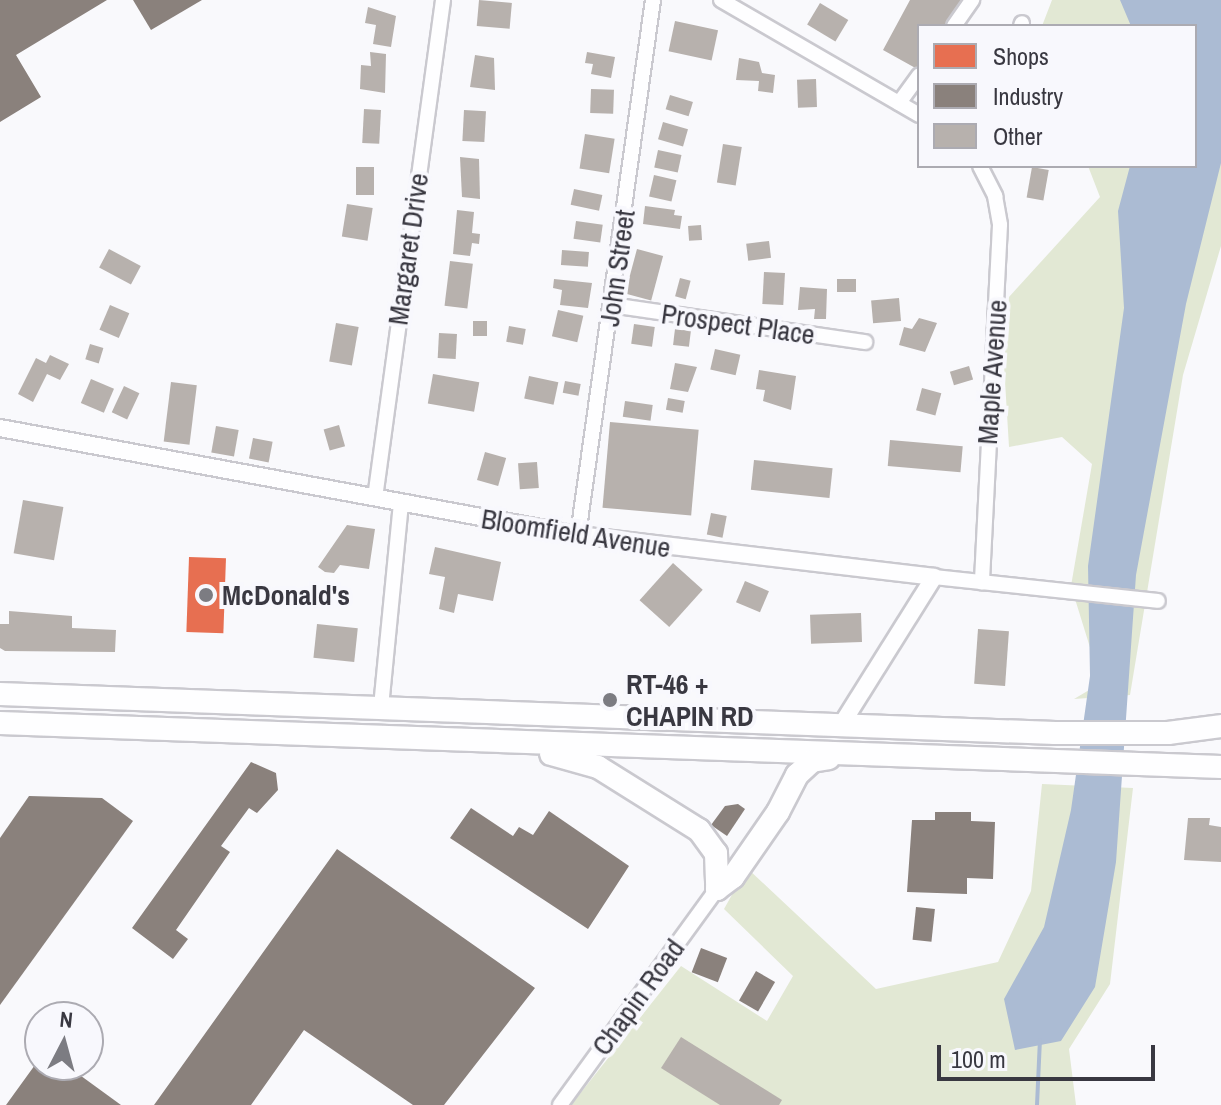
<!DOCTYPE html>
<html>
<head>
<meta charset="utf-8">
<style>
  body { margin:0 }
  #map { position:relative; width:1221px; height:1105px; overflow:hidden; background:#f9f9fc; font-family:"Archivo Narrow",sans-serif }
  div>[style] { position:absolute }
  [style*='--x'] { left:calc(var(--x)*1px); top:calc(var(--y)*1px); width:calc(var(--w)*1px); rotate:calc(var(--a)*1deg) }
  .green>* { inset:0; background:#e2e8d4 }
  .water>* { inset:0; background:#abbbd3 }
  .shops>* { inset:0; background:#e76f51; transform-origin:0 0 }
  .industry>* { inset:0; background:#8a817c; transform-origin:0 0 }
  .stream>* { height:4px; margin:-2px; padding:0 2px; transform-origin:2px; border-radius:2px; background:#abbbd3 }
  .building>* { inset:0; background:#b7b1ad; transform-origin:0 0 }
  .roads { filter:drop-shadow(2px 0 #cac9cf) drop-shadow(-2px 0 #cac9cf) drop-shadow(0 2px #cac9cf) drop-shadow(0 -2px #cac9cf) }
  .minor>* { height:14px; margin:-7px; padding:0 7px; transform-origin:7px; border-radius:7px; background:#fefeff }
  .tertiary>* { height:16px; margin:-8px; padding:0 8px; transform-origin:8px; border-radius:8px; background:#fefeff }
  .trunk>* { height:22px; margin:-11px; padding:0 11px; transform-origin:11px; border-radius:11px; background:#fefeff }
  .dots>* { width:22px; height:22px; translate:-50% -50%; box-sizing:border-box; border:4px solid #f8f8fd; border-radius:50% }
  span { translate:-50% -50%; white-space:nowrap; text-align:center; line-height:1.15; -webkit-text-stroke:8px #f8f8fd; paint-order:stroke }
  .street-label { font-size:28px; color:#393841 }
  .poi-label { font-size:28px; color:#393841; font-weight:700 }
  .left { translate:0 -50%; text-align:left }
  .legend { position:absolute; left:917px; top:24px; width:280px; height:144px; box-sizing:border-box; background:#f8f8fd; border:2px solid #acabb2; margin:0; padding:10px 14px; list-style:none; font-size:24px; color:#393841 }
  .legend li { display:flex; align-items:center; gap:16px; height:40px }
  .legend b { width:40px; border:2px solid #acabb2 }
  .north { position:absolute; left:24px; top:1001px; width:80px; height:80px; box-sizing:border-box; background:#f8f8fd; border:2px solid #acabb2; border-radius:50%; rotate:6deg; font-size:22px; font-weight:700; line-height:32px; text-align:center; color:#393841 }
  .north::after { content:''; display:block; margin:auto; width:28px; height:36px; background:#7c7c82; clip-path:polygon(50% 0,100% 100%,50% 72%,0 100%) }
  .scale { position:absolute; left:937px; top:1045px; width:218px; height:36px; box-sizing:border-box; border:4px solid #393841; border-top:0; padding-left:10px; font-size:24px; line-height:28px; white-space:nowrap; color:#393841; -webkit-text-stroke:6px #f8f8fd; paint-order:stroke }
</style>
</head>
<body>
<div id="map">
  <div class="green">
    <div style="clip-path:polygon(1052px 0,1221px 0,1221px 246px,1183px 375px,1130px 695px,1074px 699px,1101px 683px,1071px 586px,1092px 464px,1062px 437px,1009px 447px,1004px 365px,1009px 297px,1100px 197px,1088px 166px,1195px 166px,1195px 26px,1042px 26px)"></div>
    <div style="clip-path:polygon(1042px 784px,1133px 788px,1110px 984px,1069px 1049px,1076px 1105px,571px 1105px,681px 966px,767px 1021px,793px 976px,724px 909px,747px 868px,876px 989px,998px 962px,1031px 891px)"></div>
  </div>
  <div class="water">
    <div style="clip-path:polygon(1120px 0,1221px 0,1221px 163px,1186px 304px,1136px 575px,1116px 862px,1095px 987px,1061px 1041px,1015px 1050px,1004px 999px,1044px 927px,1071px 810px,1090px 676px,1088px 566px,1124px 308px,1118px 211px,1130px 166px,1195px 166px,1195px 26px,1131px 26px)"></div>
  </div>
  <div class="shops">
    <div style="left:189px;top:557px;width:37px;height:75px;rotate:2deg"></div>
  </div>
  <div class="industry">
    <div style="clip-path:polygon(0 0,107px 0,16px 55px,41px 97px,0 122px)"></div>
    <div style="clip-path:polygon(133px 0,202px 0,151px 30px)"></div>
    <div style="clip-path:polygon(251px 762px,276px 773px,278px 790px,257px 813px,249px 808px,221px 846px,230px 852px,176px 930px,188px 939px,173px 959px,132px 928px)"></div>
    <div style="clip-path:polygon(29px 796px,102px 798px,133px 821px,0 1005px,0 838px)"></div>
    <div style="clip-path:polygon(738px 804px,745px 809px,727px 836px,711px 825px,725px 806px)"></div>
    <div style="clip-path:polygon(471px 808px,513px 836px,519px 827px,533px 835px,549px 811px,629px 866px,588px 929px,450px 838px)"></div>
    <div style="clip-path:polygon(935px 812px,971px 812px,971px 821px,995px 822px,993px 879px,967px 878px,967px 894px,907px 892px,912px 820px,935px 820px)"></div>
    <div style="clip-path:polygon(337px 849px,535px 988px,444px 1105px,413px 1105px,304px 1030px,251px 1105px,154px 1105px)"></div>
    <div style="left:916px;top:907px;width:19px;height:33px;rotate:6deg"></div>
    <div style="left:701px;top:948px;width:28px;height:26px;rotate:21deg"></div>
    <div style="left:756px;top:971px;width:22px;height:34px;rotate:30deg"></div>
    <div style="clip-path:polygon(40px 1058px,40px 1065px,66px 1065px,121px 1105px,6px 1105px)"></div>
  </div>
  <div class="stream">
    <div style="--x:1037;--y:1105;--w:65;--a:-87.4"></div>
  </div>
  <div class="building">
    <div style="left:479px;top:0;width:33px;height:26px;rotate:5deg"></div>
    <div style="clip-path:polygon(910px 0,961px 0,946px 26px,919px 26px,919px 70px,883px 50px)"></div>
    <div style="left:820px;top:3px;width:33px;height:25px;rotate:31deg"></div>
    <div style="clip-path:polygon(368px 7px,396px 16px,391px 47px,373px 44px,376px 25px,365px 23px)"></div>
    <div style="left:675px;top:21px;width:44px;height:31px;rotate:12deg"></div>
    <div style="clip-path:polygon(370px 52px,386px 54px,385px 93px,360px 89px,361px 65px,371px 66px)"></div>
    <div style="clip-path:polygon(587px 52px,615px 57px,611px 78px,591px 74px,593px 64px,585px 63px)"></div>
    <div style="clip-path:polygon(475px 55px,494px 58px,495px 90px,470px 87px)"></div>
    <div style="clip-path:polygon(739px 58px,759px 62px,762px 73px,775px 75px,773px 93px,758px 91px,759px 81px,736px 80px)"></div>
    <div style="left:816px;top:79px;width:28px;height:19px;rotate:88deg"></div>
    <div style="left:591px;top:89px;width:23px;height:24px;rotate:2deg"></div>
    <div style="left:670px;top:95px;width:24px;height:15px;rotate:17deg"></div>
    <div style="left:364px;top:109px;width:17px;height:34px;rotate:3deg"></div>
    <div style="left:464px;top:110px;width:22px;height:31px;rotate:3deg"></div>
    <div style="left:663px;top:122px;width:26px;height:18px;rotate:16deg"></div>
    <div style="left:585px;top:134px;width:30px;height:35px;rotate:9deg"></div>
    <div style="left:723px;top:144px;width:19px;height:39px;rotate:9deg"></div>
    <div style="left:658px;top:150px;width:24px;height:18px;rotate:12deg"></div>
    <div style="clip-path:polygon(460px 157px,479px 159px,480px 199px,462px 197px)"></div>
    <div style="left:356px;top:167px;width:18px;height:28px"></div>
    <div style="left:1032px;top:167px;width:17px;height:31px;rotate:10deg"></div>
    <div style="left:654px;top:175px;width:23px;height:22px;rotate:13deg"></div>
    <div style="left:574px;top:189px;width:29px;height:16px;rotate:12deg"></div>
    <div style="left:347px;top:204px;width:26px;height:33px;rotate:9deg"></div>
    <div style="clip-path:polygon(645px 206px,675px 210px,674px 215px,682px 216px,680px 229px,643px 224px)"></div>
    <div style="clip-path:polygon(457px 210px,474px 212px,472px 233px,480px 234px,479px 244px,472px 243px,470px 256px,453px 254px)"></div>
    <div style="left:576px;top:221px;width:27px;height:18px;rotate:8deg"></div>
    <div style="left:701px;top:225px;width:15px;height:13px;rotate:86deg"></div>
    <div style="left:769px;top:241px;width:17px;height:23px;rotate:83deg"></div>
    <div style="left:109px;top:249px;width:36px;height:21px;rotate:28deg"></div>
    <div style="left:637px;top:249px;width:27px;height:46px;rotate:15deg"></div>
    <div style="left:562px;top:250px;width:27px;height:15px;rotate:4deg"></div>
    <div style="left:450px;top:261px;width:23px;height:45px;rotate:7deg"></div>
    <div style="left:764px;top:272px;width:21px;height:32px;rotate:3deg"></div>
    <div style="left:680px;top:278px;width:11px;height:19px;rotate:15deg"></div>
    <div style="clip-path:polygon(554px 279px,592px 283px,588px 308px,560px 305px,562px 290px,553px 288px)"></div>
    <div style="left:856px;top:279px;width:13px;height:19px;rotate:90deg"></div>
    <div style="clip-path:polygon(800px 287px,827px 289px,826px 319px,814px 319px,815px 309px,798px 310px)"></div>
    <div style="left:899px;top:298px;width:23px;height:28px;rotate:85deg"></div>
    <div style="left:110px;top:305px;width:21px;height:27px;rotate:23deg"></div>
    <div style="left:558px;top:310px;width:26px;height:27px;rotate:13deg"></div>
    <div style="clip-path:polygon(919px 318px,937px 323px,925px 352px,899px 345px,904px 327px,912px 329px)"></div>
    <div style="left:473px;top:321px;width:14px;height:15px"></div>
    <div style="left:336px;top:323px;width:23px;height:39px;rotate:10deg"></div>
    <div style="left:634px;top:324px;width:21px;height:20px;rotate:8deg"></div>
    <div style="left:509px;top:326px;width:17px;height:16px;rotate:10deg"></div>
    <div style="left:675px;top:329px;width:16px;height:16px;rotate:7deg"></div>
    <div style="left:439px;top:333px;width:18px;height:25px;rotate:3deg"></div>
    <div style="left:90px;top:344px;width:14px;height:16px;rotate:17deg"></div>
    <div style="left:715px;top:349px;width:26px;height:21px;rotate:13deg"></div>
    <div style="clip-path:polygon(50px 355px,69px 364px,60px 380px,47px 374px,33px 402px,18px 394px,36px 358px,46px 363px)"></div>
    <div style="clip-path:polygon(675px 363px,697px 367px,688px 392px,670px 389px)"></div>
    <div style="left:969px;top:366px;width:14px;height:20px;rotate:73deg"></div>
    <div style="clip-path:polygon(759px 370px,796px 376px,791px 410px,763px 401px,765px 390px,756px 389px)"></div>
    <div style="left:433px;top:374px;width:47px;height:30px;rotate:10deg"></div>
    <div style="left:529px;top:376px;width:30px;height:23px;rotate:12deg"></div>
    <div style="left:91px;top:379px;width:25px;height:26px;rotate:23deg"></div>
    <div style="left:565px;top:381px;width:16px;height:12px;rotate:11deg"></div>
    <div style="left:171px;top:382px;width:26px;height:60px;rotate:7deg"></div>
    <div style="left:124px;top:386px;width:17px;height:29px;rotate:25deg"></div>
    <div style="left:922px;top:388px;width:20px;height:23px;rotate:15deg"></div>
    <div style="left:668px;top:398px;width:17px;height:12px;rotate:10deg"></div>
    <div style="left:625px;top:401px;width:28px;height:16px;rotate:8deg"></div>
    <div style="left:610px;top:422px;width:89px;height:86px;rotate:5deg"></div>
    <div style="left:339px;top:425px;width:22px;height:16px;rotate:74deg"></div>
    <div style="left:216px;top:426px;width:23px;height:27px;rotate:10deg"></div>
    <div style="left:253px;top:438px;width:20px;height:21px;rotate:11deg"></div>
    <div style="left:890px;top:440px;width:73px;height:26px;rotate:5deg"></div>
    <div style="left:485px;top:452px;width:22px;height:29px;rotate:16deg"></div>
    <div style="left:754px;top:460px;width:79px;height:30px;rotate:6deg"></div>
    <div style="left:537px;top:462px;width:26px;height:19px;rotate:86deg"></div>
    <div style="left:23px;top:500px;width:41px;height:54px;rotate:10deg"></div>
    <div style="left:711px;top:513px;width:16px;height:22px;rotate:11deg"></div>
    <div style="clip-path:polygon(347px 525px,375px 529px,369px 569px,340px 565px,334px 573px,325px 572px,318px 567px)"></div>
    <div style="clip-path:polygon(435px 547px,501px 562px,493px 601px,458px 594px,454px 613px,439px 609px,445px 577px,429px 574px)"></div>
    <div style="left:673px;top:563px;width:40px;height:50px;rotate:42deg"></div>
    <div style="left:745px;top:581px;width:26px;height:23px;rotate:23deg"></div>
    <div style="clip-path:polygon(9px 611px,72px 616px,72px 628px,116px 630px,115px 652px,5px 651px,0 648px,0 624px,9px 624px)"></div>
    <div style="left:861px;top:613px;width:29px;height:51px;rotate:88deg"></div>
    <div style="left:317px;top:624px;width:41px;height:34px;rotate:6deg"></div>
    <div style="left:978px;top:629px;width:31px;height:55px;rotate:4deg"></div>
    <div style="clip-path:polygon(1188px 818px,1210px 818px,1209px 825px,1221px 827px,1221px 862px,1184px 860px)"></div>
    <div style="clip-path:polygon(681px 1037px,782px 1100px,779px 1105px,720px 1105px,661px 1068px)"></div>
  </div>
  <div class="roads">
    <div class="minor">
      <div style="--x:721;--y:0;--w:229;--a:30.1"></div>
      <div style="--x:954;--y:26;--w:32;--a:-55"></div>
      <div style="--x:1021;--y:26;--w:3;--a:-72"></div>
      <div style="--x:899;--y:103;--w:34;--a:-54"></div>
      <div style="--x:980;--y:166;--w:34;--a:63"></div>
      <div style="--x:995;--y:196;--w:29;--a:80"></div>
      <div style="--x:1000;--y:225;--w:358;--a:92.9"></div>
      <div style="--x:611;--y:305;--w:257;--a:8.3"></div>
      <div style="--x:375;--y:498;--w:503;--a:-82.22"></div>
      <div style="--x:578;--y:535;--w:540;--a:-82.02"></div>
      <div style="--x:934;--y:577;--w:225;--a:6.1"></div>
      <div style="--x:381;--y:707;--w:205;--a:-84.4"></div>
      <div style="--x:560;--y:1105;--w:267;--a:-54"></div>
    </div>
    <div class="tertiary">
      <div style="--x:0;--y:428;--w:588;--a:10.49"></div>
      <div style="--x:578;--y:535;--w:358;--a:6.7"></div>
      <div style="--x:934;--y:577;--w:175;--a:122.1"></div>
    </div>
    <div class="trunk">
      <div style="--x:0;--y:694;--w:1056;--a:2.12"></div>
      <div style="--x:1055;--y:733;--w:113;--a:0"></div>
      <div style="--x:1168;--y:733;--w:53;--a:-7.5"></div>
      <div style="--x:0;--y:723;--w:1222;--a:2.06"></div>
      <div style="--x:551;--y:754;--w:49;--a:15.5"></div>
      <div style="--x:598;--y:767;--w:119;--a:32"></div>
      <div style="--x:699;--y:830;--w:29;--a:54"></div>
      <div style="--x:716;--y:853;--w:36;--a:88"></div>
      <div style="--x:717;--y:889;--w:20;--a:-37"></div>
      <div style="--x:733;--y:877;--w:79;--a:-55.3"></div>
      <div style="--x:778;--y:812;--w:42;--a:-62.8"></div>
      <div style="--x:797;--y:775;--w:21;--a:-43"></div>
      <div style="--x:812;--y:761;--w:17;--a:-10"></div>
    </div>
  </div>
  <div class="dots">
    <div style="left:206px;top:595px;background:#7c7c82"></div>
    <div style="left:610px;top:700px;background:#7c7c82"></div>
  </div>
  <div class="street-label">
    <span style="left:408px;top:249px;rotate:-82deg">Margaret Drive</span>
    <span style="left:617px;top:268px;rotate:-82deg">John Street</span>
    <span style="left:738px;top:324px;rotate:8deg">Prospect Place</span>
    <span style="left:992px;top:372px;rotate:-86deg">Maple Avenue</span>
    <span style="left:576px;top:533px;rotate:9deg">Bloomfield Avenue</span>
    <span style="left:638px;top:997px;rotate:-54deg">Chapin Road</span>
  </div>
  <div class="poi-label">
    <span class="left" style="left:222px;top:595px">McDonald's</span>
    <span class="left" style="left:626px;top:700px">RT-46 +<br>CHAPIN RD</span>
  </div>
  <ul class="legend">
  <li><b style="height:22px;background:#e76f51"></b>Shops</li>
  <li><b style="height:22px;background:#8a817c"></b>Industry</li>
  <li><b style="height:22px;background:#b7b1ad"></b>Other</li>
  </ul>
  <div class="north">N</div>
  <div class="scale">100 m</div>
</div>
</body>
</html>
